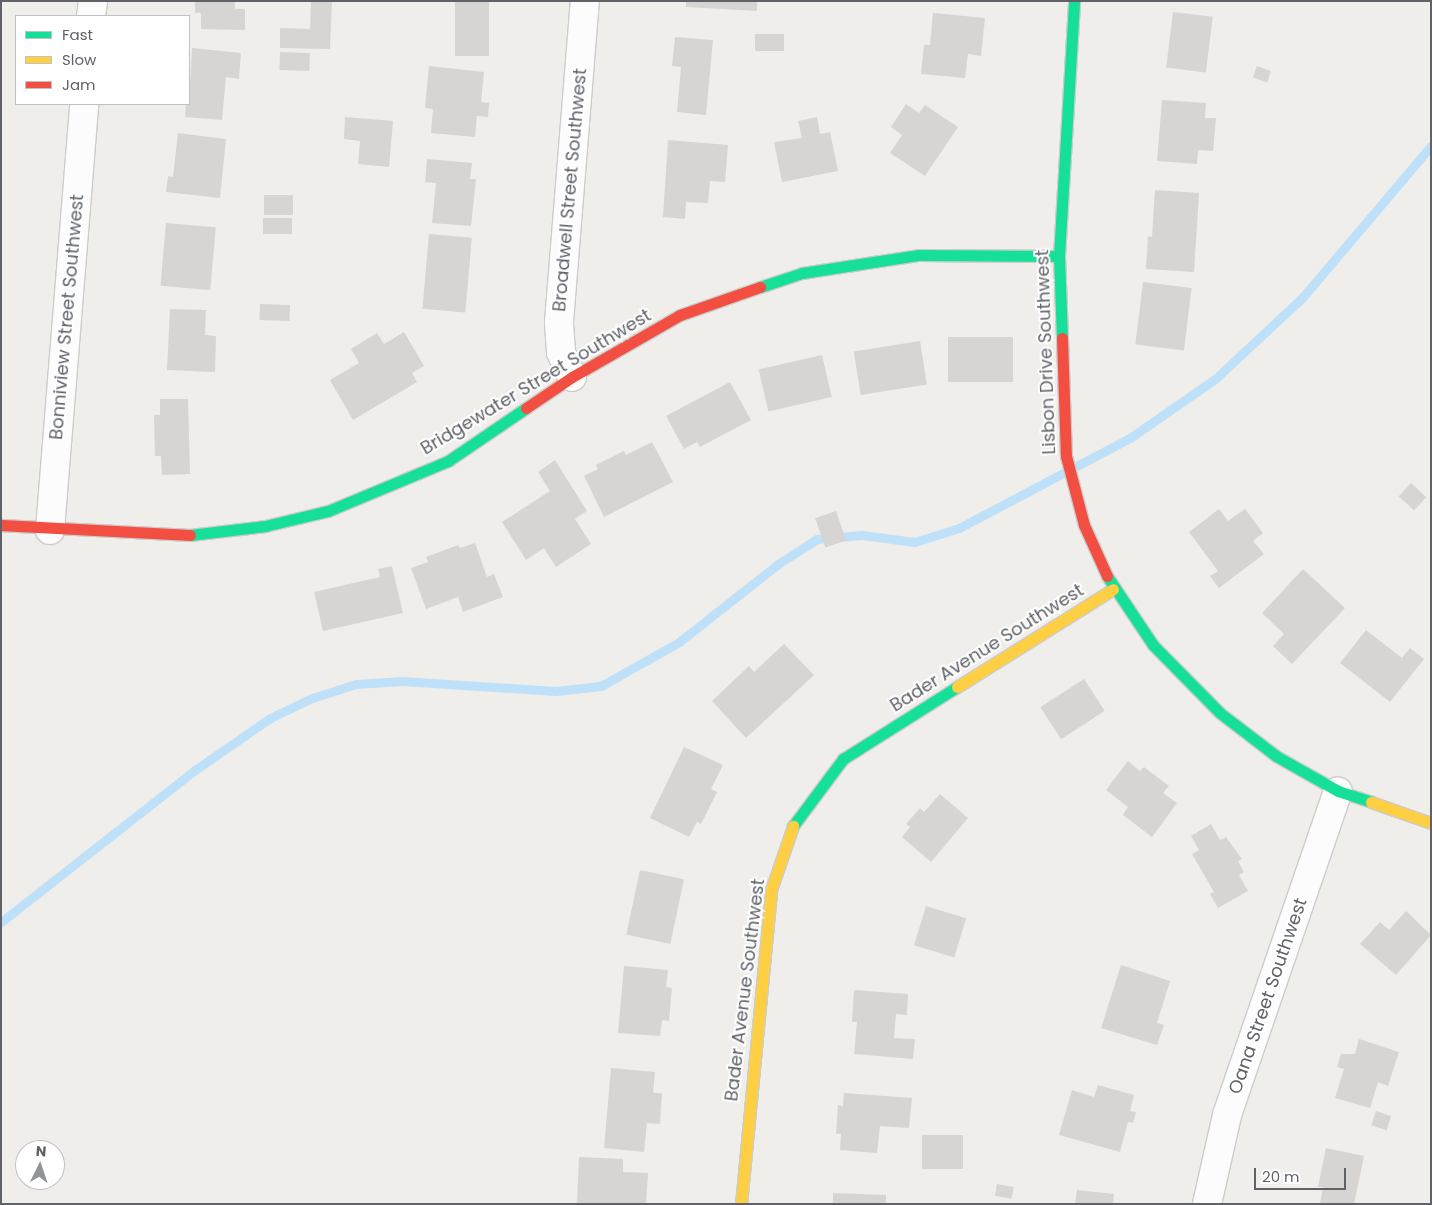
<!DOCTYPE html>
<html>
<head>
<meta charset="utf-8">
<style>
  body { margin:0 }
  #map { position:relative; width:1432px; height:1205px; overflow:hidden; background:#efeeea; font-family:Poppins,sans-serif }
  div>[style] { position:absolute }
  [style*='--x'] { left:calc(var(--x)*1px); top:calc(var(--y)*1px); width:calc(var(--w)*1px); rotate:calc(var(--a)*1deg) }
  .stream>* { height:9px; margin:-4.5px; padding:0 4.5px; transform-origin:4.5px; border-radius:4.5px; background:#bfe0f9 }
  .building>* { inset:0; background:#d6d5d3; transform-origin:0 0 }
  .roads { filter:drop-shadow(1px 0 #cbcccc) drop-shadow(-1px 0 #cbcccc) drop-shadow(0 1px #cbcccc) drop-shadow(0 -1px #cbcccc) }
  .street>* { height:28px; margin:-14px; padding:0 14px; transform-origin:14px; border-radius:14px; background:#fdfcfc }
  .fast>* { height:11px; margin:-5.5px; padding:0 5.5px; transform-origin:5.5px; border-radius:5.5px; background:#16e098 }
  .slow>* { height:11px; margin:-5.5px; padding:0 5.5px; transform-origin:5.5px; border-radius:5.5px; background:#ffcf43 }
  .jam>* { height:11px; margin:-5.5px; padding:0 5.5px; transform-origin:5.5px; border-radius:5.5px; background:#f24e42 }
  span { translate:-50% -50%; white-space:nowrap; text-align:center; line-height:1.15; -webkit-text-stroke:4px #fff; paint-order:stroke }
  .street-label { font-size:18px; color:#5f6368 }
  .frame { position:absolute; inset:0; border:2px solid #5f6368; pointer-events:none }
  .legend { position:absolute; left:15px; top:15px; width:175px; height:90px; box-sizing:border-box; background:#fff; border:1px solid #bfc1c3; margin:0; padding:6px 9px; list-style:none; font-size:15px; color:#5f6368 }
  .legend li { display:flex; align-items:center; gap:10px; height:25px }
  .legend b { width:25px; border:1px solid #bfc1c3 }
  .north { position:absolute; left:15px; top:1140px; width:50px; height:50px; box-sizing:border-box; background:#fff; border:1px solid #bfc1c3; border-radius:50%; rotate:4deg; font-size:14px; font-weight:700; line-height:20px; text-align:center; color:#5f6368 }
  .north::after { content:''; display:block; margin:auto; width:18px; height:22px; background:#919496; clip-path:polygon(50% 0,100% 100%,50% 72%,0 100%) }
  .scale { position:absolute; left:1254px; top:1168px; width:92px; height:22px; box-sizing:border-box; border:2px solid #5f6368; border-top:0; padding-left:6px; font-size:15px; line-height:18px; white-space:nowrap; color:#5f6368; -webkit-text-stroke:4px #fff; paint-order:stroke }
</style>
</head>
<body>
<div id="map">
  <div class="stream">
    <div style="--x:1;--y:922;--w:246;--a:-38.1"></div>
    <div style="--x:195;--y:770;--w:91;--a:-34.7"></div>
    <div style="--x:270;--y:718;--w:47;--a:-25.5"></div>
    <div style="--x:312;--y:698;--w:46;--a:-17.7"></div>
    <div style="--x:356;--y:684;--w:46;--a:-3.7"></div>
    <div style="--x:402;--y:681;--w:154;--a:3.7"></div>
    <div style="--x:556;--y:691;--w:45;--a:-6.3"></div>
    <div style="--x:601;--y:686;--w:90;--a:-29.4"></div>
    <div style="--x:679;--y:642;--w:126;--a:-38.2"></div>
    <div style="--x:778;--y:564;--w:46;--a:-32.7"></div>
    <div style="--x:817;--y:539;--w:45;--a:-5.1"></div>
    <div style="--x:862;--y:535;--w:53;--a:7.5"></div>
    <div style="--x:915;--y:542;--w:46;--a:-17.7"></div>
    <div style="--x:959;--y:528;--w:193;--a:-27.8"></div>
    <div style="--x:1130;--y:438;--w:103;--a:-34.8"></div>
    <div style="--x:1215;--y:379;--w:119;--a:-43"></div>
    <div style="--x:1302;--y:298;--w:199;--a:-49.7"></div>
  </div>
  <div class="building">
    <div style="clip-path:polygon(195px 1px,235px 1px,235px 9px,245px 9px,245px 30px,201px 29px,201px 13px,195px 13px)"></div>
    <div style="clip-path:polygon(311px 1px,332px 1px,330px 49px,280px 48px,280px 28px,310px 29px)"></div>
    <div style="left:455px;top:1px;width:34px;height:55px"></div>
    <div style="clip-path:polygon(686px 1px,757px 1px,757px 11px,686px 7px)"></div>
    <div style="left:1173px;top:12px;width:40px;height:56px;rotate:7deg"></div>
    <div style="clip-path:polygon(933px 13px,985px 18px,981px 56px,968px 54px,965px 78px,921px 74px,924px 45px,930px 45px)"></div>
    <div style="left:784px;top:34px;width:17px;height:29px;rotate:90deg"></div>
    <div style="clip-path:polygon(675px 37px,713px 40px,706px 115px,677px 112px,681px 67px,672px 66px)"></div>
    <div style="clip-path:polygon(192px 48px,241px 53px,239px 79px,226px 77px,222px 120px,185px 117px,186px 104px,189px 104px)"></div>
    <div style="left:280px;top:52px;width:30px;height:18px;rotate:2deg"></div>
    <div style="clip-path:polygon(429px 66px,484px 72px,481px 102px,489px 103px,488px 117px,477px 116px,475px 137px,431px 133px,433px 109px,425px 108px)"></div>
    <div style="left:1257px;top:66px;width:15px;height:12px;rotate:20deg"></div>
    <div style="clip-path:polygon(1162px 100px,1206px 103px,1205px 118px,1216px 118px,1213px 151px,1198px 150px,1197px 164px,1157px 161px)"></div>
    <div style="clip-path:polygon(906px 104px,919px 113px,925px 105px,958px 127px,925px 176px,890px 153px,902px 135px,891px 127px)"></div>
    <div style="clip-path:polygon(345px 117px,393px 121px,389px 167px,358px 164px,360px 141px,344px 139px)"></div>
    <div style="clip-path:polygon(817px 117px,820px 134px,830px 132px,838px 171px,782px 182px,774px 142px,802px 138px,798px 121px)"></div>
    <div style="clip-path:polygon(178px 133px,226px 139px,220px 198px,166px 192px,168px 176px,173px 177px)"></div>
    <div style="clip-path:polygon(668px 140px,728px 145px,725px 182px,710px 181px,708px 203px,686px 202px,685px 219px,663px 217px)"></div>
    <div style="clip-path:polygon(427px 159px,472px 163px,470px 179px,476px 179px,471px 226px,432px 223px,436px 183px,425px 182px)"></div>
    <div style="clip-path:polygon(1155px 190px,1199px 193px,1194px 272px,1146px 269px,1148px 236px,1152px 237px)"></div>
    <div style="left:264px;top:195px;width:29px;height:20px"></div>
    <div style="left:263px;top:218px;width:29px;height:16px"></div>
    <div style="left:166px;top:223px;width:50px;height:63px;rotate:5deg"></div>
    <div style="left:429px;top:234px;width:43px;height:75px;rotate:5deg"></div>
    <div style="left:1143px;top:282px;width:49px;height:63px;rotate:7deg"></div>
    <div style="left:260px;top:304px;width:30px;height:16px;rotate:2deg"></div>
    <div style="clip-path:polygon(170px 309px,206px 310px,205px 335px,216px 336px,215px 372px,167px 370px)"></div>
    <div style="clip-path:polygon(404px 332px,424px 366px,412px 373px,417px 382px,353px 420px,330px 380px,359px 363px,351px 349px,377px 333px,384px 344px)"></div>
    <div style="left:948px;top:337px;width:65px;height:45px"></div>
    <div style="left:920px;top:341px;width:44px;height:67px;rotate:81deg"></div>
    <div style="left:822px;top:355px;width:43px;height:65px;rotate:77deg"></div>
    <div style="clip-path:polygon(730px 382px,751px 420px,700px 447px,697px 442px,684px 449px,666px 416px)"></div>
    <div style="clip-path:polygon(160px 399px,188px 399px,190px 474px,162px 475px,161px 456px,155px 456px,154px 415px,160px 415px)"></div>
    <div style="clip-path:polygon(652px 442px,673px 482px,604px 517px,584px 476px,598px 469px,596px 465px,624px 451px,626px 455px)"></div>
    <div style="clip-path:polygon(555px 460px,587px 511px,575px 519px,591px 544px,556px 567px,544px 548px,526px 560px,502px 522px,550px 491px,538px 472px)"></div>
    <div style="left:1411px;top:483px;width:21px;height:18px;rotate:43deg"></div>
    <div style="clip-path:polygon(1219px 509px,1228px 521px,1245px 509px,1263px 533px,1253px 541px,1264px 554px,1219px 588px,1210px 576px,1218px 571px,1189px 532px)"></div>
    <div style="left:836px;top:511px;width:31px;height:22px;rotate:71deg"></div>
    <div style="clip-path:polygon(475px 543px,487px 577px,494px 574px,503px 597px,463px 612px,458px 597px,426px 609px,411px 568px,428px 562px,426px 557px,458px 545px,460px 548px)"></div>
    <div style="clip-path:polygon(392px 566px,403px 613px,323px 631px,314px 592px,380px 577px,378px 569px)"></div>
    <div style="clip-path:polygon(1303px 569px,1345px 608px,1292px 664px,1273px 646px,1284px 634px,1262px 613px)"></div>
    <div style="clip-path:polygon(1366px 630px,1402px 658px,1410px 648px,1424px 659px,1390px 702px,1340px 663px)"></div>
    <div style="clip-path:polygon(784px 644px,814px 675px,746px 738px,712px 701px,749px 666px,754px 672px)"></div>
    <div style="left:1084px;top:679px;width:38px;height:52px;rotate:57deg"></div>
    <div style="clip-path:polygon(684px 747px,723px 765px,711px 789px,717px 792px,701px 824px,697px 822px,689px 837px,650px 818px)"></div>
    <div style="clip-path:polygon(1128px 761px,1140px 771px,1144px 767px,1169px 786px,1163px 793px,1177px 803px,1152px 837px,1123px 815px,1128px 807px,1106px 790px)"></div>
    <div style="clip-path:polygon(940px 794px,968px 818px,931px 862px,902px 837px,910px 827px,906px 824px,920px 808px,924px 812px)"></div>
    <div style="clip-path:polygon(1211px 824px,1220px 840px,1226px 837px,1242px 859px,1238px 861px,1244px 872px,1239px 875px,1248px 891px,1218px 908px,1210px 894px,1214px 892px,1192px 854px,1199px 850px,1191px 836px)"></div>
    <div style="left:640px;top:870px;width:45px;height:66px;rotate:12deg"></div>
    <div style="left:926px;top:906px;width:42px;height:41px;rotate:17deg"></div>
    <div style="clip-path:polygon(1406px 911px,1431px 935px,1396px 975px,1360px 944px,1380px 922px,1389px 930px)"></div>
    <div style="clip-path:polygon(1121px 965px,1170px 981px,1157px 1023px,1164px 1025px,1157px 1045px,1101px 1028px)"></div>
    <div style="clip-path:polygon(624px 966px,668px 970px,666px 987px,672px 988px,669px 1021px,662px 1020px,660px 1036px,618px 1033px)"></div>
    <div style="clip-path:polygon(854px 990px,908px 994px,907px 1015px,896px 1014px,894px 1038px,915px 1039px,913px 1059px,854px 1054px,857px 1022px,852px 1022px)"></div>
    <div style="clip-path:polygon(1359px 1039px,1399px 1052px,1388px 1086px,1378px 1082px,1370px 1108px,1335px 1098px,1344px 1069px,1337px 1067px,1341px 1054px,1355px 1054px)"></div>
    <div style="clip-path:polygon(611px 1068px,655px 1072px,653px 1093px,662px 1093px,660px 1124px,647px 1123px,644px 1152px,604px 1148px)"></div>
    <div style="clip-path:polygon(1098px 1085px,1134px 1095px,1130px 1111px,1136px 1112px,1133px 1123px,1128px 1122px,1120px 1152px,1059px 1135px,1072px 1090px,1094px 1097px)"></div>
    <div style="clip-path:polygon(844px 1093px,912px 1098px,909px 1128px,880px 1126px,877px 1153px,840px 1150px,841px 1134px,836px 1134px,838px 1105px,843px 1106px)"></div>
    <div style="left:1376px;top:1111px;width:16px;height:15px;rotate:18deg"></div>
    <div style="left:922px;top:1135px;width:41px;height:34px"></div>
    <div style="clip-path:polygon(1326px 1148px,1364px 1156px,1354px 1204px,1320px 1204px,1323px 1187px,1318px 1187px)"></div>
    <div style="clip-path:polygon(579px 1157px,623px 1159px,623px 1172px,648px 1173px,646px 1204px,577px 1204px)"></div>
    <div style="left:997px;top:1184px;width:17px;height:12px;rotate:10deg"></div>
    <div style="clip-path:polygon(1077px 1190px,1114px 1194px,1113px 1204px,1075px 1204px)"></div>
    <div style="clip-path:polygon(833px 1193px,886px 1195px,886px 1204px,833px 1204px)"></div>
  </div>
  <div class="roads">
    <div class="street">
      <div style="--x:91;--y:16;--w:15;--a:-82"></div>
      <div style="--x:572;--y:377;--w:27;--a:-114"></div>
      <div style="--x:561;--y:352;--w:30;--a:-94"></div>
      <div style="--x:559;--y:322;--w:322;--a:-85.4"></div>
      <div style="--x:50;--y:530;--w:427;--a:-85.4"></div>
      <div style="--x:1207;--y:1204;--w:91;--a:-77.3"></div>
      <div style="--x:1227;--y:1115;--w:342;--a:-71.1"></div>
    </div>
    <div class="fast">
      <div style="--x:760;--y:287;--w:44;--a:-18.4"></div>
      <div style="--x:802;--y:273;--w:117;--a:-8.8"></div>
      <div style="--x:918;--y:255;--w:141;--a:0.4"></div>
      <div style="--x:1062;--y:338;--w:82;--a:-92.1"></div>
      <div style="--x:1059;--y:256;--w:255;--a:-86.6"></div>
      <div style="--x:190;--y:535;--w:76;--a:-6.8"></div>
      <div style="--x:265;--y:526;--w:65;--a:-13.4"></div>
      <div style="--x:328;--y:511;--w:130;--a:-22.6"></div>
      <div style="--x:448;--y:461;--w:94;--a:-34.2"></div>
      <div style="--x:1107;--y:576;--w:83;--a:56.3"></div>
      <div style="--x:1153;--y:645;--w:95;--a:45.4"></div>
      <div style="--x:1220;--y:713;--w:71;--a:37.5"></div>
      <div style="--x:1276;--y:756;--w:71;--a:29.4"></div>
      <div style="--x:1338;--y:791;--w:35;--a:18"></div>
      <div style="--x:793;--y:826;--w:84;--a:-53.3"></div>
      <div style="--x:843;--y:759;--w:135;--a:-32.3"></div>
    </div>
    <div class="slow">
      <div style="--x:957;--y:687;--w:184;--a:-32.1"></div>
      <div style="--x:1371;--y:802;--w:64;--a:19.3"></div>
      <div style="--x:741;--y:1204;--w:315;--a:-84.5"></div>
      <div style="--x:771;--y:890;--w:68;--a:-71"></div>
    </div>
    <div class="jam">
      <div style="--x:1062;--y:338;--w:118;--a:88.1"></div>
      <div style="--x:1066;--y:456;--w:71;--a:75.4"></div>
      <div style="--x:1084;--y:525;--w:56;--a:65.7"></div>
      <div style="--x:526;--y:408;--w:55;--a:-34"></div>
      <div style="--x:572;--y:377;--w:125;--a:-29.9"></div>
      <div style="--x:680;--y:315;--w:85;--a:-19.3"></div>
      <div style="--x:1;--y:525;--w:189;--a:3"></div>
    </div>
  </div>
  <div class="street-label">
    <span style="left:570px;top:190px;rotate:-85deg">Broadwell Street Southwest</span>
    <span style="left:67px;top:317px;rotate:-85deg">Bonniview Street Southwest</span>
    <span style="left:1046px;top:352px;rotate:-92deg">Lisbon Drive Southwest</span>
    <span style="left:536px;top:382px;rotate:-31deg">Bridgewater Street Southwest</span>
    <span style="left:987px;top:648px;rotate:-32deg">Bader Avenue Southwest</span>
    <span style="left:745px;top:990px;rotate:-83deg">Bader Avenue Southwest</span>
    <span style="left:1268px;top:996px;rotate:-71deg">Oana Street Southwest</span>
  </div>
  <div class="frame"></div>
  <ul class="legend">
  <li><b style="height:6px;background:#16e098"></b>Fast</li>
  <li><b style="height:6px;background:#ffcf43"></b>Slow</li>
  <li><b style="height:6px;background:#f24e42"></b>Jam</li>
  </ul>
  <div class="north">N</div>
  <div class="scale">20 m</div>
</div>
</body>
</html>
